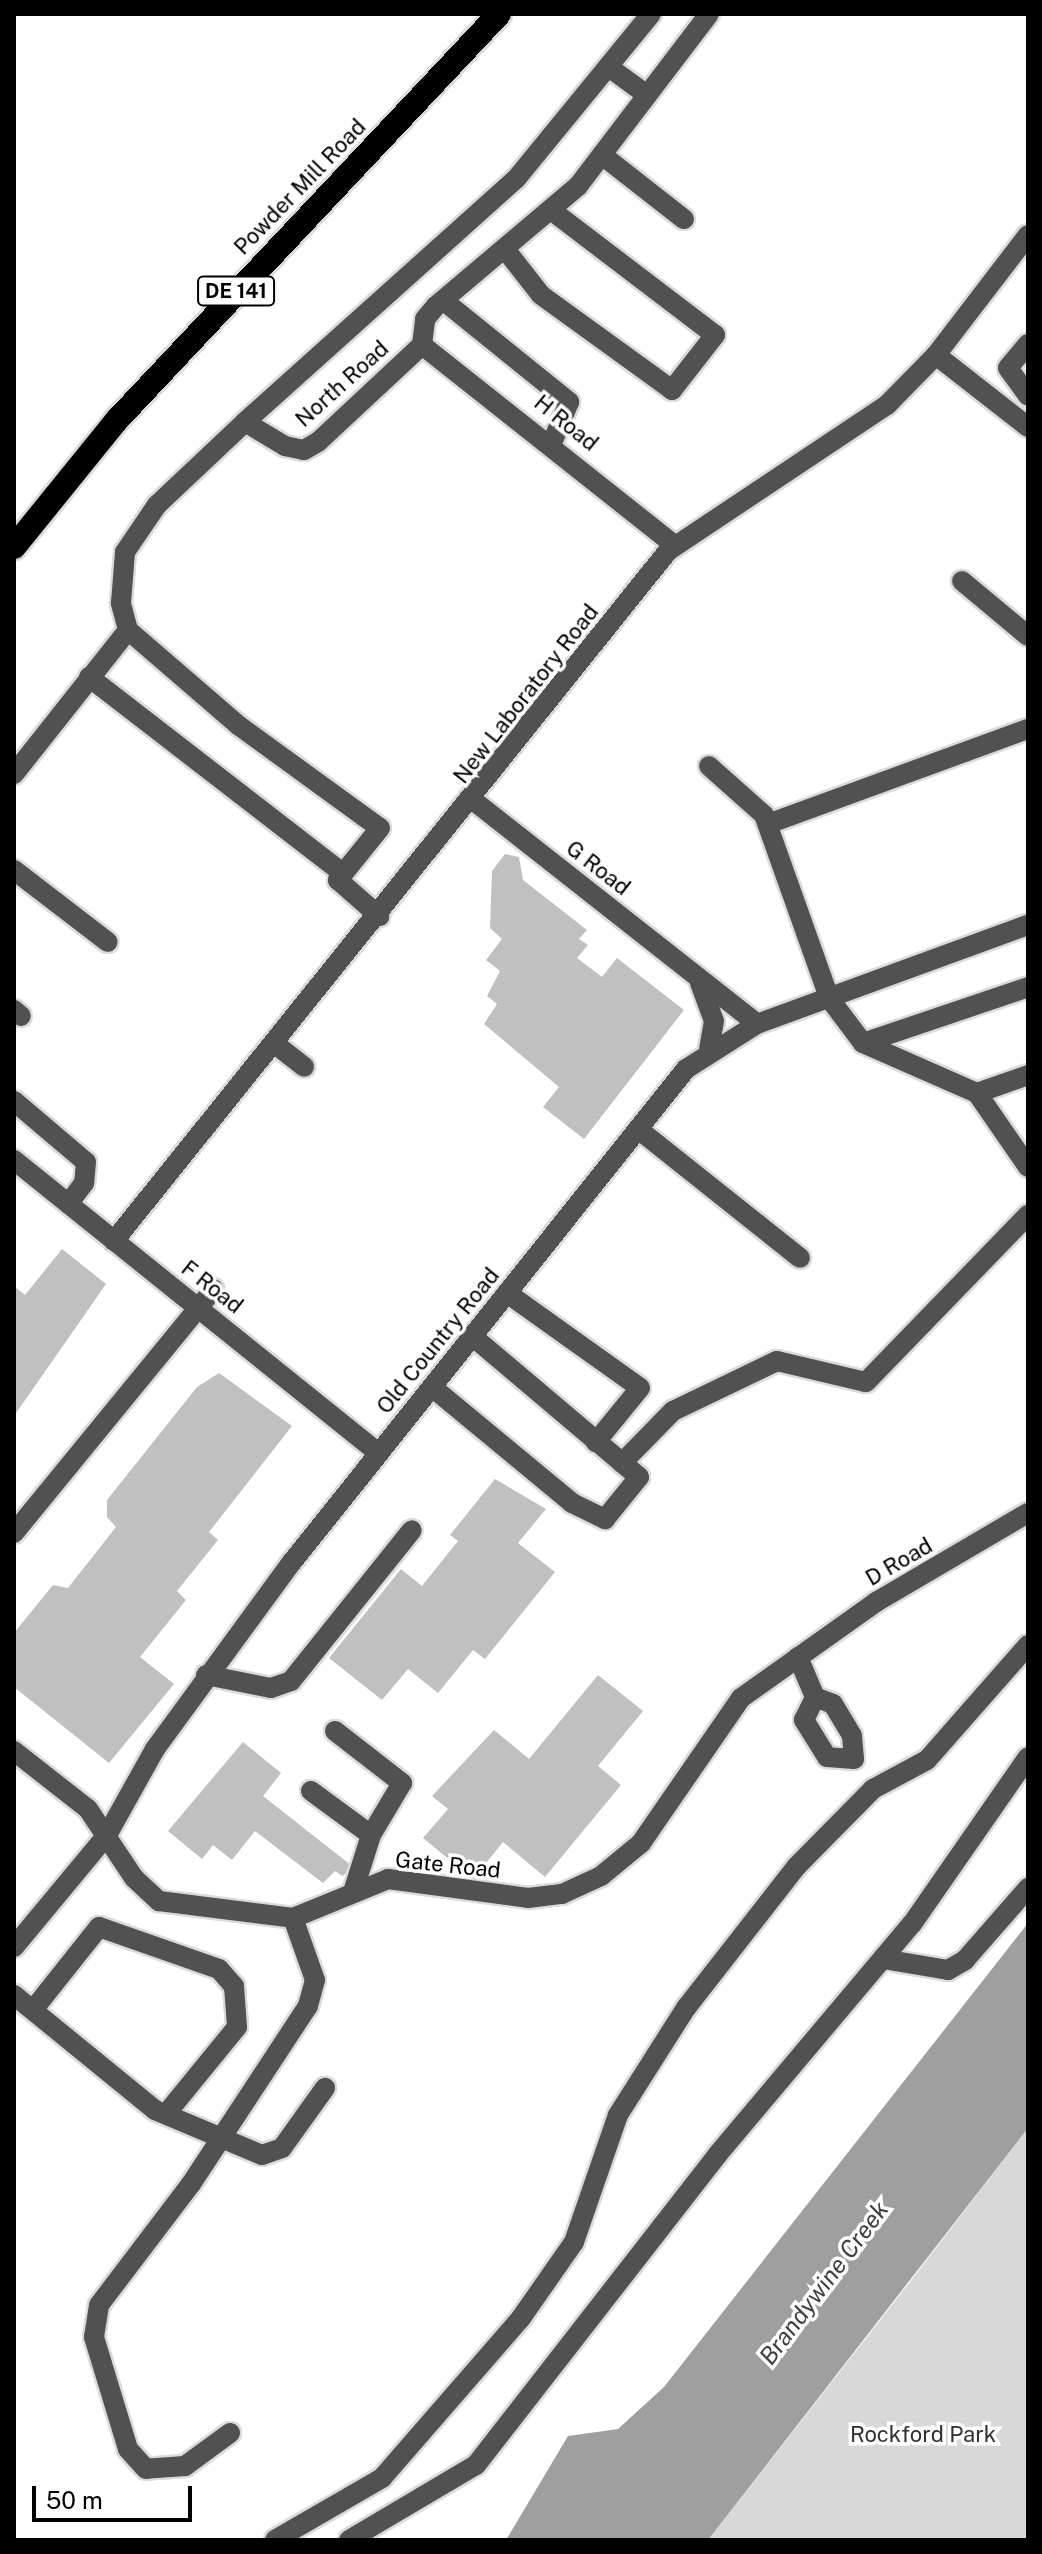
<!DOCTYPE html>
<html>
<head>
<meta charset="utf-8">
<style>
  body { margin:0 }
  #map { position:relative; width:1042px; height:2554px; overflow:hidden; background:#fff; font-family:"Public Sans",sans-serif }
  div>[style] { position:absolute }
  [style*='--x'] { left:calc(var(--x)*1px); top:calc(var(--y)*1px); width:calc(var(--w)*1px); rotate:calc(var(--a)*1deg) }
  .green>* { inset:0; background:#d8d8d8 }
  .water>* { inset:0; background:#9f9f9f }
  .building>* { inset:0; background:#c0c0c0 }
  .roads { filter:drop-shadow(2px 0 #dbdbdb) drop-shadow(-2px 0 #dbdbdb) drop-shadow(0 2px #dbdbdb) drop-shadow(0 -2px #dbdbdb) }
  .minor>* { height:20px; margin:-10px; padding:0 10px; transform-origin:10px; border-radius:10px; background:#515151 }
  .highway>* { height:24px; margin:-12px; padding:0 12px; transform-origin:12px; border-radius:12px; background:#000 }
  span { translate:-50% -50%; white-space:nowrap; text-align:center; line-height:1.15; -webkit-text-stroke:7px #fff; paint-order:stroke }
  .shield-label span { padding:2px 6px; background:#fff; border:2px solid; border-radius:6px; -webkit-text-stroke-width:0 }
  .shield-label { font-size:20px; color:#000; font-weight:700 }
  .street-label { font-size:22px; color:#000 }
  .park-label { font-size:22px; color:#2f2f2f }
  .water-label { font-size:24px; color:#404040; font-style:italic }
  .frame { position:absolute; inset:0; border:16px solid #000; pointer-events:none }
  .scale { position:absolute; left:32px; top:2486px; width:160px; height:36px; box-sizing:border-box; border:4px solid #000; border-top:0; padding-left:10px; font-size:24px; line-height:28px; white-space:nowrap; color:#000; -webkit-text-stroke:6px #fff; paint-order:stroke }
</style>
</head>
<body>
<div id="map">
  <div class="green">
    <div style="clip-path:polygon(1028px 2128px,1028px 2540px,708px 2540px,906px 2287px)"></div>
  </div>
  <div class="water">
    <div style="clip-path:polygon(1028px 1923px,1028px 2128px,708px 2540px,506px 2540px,568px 2436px,618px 2429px,664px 2387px)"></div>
  </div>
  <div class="building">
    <div style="clip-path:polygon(505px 854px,519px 857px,523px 880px,587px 930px,579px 939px,588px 945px,577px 958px,602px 977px,617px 958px,684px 1010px,584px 1139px,543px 1107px,559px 1087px,484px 1024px,497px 1004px,487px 996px,500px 971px,486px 960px,502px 939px,490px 928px,492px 871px)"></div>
    <div style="clip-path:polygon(62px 1249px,106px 1284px,14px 1416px,14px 1286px,25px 1295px)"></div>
    <div style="clip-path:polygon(219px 1373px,292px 1426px,209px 1532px,218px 1540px,177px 1591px,186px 1600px,140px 1657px,174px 1684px,109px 1763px,14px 1687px,14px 1633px,53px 1585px,68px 1588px,116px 1527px,107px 1517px,107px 1500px,197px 1387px)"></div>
    <div style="clip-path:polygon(495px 1479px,546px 1509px,518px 1543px,555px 1572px,485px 1659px,473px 1650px,438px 1693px,408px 1669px,382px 1700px,329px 1658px,401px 1569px,422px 1586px,458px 1541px,450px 1535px)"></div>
    <div style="clip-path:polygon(598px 1675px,643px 1711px,598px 1766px,621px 1785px,545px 1877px,503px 1842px,473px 1879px,423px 1838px,448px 1809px,432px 1796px,494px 1730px,529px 1759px)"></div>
    <div style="clip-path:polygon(243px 1742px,281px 1773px,263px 1796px,352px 1866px,343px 1876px,335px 1871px,323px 1883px,255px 1831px,232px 1860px,213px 1845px,202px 1859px,168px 1831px)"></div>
  </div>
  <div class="roads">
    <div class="minor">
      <div style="--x:610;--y:68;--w:46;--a:36.1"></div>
      <div style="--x:602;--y:155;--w:104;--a:38"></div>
      <div style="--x:505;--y:249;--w:58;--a:52"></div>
      <div style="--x:541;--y:295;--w:162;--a:35.9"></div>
      <div style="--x:672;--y:390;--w:70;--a:-52"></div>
      <div style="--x:715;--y:335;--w:205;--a:-142.7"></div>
      <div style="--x:444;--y:301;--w:161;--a:38.9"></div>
      <div style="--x:569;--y:402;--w:44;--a:112.5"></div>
      <div style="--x:1028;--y:344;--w:31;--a:130"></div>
      <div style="--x:1008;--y:368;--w:34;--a:54"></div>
      <div style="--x:422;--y:345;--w:322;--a:38.4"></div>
      <div style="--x:936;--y:355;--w:117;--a:38"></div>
      <div style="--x:245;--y:422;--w:364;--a:-41.9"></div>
      <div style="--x:516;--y:179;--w:213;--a:-50.7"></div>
      <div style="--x:962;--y:581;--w:86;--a:39.8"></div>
      <div style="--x:128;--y:630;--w:145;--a:40.8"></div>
      <div style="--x:238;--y:725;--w:175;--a:36"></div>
      <div style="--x:380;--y:828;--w:67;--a:128.9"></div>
      <div style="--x:338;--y:880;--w:55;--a:41.3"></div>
      <div style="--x:89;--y:677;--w:321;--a:37.7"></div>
      <div style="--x:709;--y:766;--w:74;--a:41.7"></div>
      <div style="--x:764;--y:815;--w:194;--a:70.4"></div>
      <div style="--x:829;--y:998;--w:56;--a:52.9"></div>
      <div style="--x:863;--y:1043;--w:124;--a:23.7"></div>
      <div style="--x:977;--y:1093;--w:54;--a:-19.4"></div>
      <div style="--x:14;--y:774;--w:184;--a:-51.6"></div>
      <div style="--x:128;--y:630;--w:28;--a:-105"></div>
      <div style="--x:121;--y:603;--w:51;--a:-85.5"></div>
      <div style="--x:125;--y:552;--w:57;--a:-55.8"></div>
      <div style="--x:157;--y:505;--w:121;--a:-43.3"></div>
      <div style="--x:245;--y:422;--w:47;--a:31"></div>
      <div style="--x:285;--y:446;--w:19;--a:12"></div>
      <div style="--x:304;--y:450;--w:16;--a:-30"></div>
      <div style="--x:318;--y:442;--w:142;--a:-43"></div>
      <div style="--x:422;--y:345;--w:26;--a:-83"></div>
      <div style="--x:425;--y:319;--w:17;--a:-50"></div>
      <div style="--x:436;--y:306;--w:186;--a:-40.2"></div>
      <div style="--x:578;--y:186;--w:216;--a:-52.7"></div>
      <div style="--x:474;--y:801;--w:360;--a:38.2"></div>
      <div style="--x:768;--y:824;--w:277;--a:-20.1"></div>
      <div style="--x:14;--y:870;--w:118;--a:37.5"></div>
      <div style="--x:700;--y:983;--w:40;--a:69.8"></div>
      <div style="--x:714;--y:1021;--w:28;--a:100"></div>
      <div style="--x:14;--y:1010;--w:9;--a:41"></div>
      <div style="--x:863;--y:1043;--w:174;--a:-18.7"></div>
      <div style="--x:275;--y:1044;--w:37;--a:38"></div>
      <div style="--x:977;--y:1093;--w:90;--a:55.4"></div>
      <div style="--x:14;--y:1101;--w:94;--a:40.3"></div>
      <div style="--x:86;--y:1162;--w:21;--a:95"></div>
      <div style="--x:84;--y:1183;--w:26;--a:127"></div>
      <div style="--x:638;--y:1129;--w:207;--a:38.5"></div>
      <div style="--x:14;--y:1160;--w:468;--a:38.8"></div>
      <div style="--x:114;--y:1241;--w:885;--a:-51.24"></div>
      <div style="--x:668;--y:551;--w:263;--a:-33.7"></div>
      <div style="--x:887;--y:405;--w:70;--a:-45.6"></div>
      <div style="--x:936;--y:355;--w:151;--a:-52.5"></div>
      <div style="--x:507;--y:1293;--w:163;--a:35.5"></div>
      <div style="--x:640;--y:1388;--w:70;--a:129.2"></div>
      <div style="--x:432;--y:1387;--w:182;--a:39.6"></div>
      <div style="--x:572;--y:1503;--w:37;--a:26"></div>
      <div style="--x:605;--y:1519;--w:54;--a:-51"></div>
      <div style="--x:639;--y:1477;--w:219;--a:-139.8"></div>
      <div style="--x:622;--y:1463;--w:73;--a:-45.6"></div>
      <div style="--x:673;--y:1411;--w:115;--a:-25.7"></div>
      <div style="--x:777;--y:1361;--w:91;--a:13.3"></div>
      <div style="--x:866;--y:1382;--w:233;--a:-45.9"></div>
      <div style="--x:14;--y:1533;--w:315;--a:-50.7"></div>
      <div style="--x:798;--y:1657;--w:43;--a:67"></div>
      <div style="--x:815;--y:1697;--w:19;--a:21"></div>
      <div style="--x:833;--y:1704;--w:37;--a:59"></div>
      <div style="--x:852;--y:1736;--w:23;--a:85"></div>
      <div style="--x:854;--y:1759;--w:27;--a:-176"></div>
      <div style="--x:827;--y:1757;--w:44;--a:-121.9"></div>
      <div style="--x:804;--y:1720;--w:25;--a:-64"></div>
      <div style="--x:206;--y:1675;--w:66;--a:11.3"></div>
      <div style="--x:271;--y:1688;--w:21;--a:-19"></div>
      <div style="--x:291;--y:1681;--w:193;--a:-51.3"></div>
      <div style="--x:335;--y:1731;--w:85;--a:37.8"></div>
      <div style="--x:402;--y:1783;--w:61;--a:120.8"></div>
      <div style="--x:371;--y:1835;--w:60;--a:107.5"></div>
      <div style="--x:14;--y:1751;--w:94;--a:38.1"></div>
      <div style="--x:88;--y:1809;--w:83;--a:56.3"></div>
      <div style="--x:134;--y:1878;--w:34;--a:43"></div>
      <div style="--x:159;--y:1901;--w:135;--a:7.2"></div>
      <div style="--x:293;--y:1918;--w:103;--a:-22.3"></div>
      <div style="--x:388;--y:1879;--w:141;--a:7.7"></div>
      <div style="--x:528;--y:1898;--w:34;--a:-7"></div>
      <div style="--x:562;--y:1894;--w:43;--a:-24.8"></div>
      <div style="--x:601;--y:1876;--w:52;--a:-39.5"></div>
      <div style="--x:641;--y:1843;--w:176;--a:-55.4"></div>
      <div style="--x:741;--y:1698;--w:166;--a:-35.4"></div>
      <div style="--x:876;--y:1602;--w:176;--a:-30.4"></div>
      <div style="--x:311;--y:1791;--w:74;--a:36.3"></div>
      <div style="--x:14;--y:1947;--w:146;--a:-50.3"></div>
      <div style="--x:107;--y:1835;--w:98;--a:-60.8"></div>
      <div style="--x:155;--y:1749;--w:232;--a:-53.8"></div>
      <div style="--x:292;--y:1562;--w:631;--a:-51.37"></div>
      <div style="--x:686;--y:1069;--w:84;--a:-32.4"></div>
      <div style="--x:757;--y:1024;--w:289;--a:-20.1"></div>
      <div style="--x:883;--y:1959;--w:66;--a:9.6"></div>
      <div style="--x:948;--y:1970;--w:20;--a:-30"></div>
      <div style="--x:965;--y:1960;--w:96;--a:-48.8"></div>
      <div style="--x:14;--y:1995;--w:182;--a:39.2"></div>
      <div style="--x:155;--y:2110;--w:116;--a:22.8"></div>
      <div style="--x:262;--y:2155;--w:21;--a:-19"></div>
      <div style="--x:282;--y:2148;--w:74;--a:-54.4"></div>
      <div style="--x:33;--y:2010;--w:106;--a:-51.5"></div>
      <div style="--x:99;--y:1927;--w:127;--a:19.3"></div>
      <div style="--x:219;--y:1969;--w:23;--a:49"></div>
      <div style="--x:234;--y:1986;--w:41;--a:85.8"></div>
      <div style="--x:237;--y:2027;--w:112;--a:129.2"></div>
      <div style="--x:230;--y:2433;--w:56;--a:143.7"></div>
      <div style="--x:185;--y:2466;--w:39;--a:176"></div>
      <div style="--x:146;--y:2469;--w:27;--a:-132"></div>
      <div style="--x:128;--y:2449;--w:117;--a:-106.9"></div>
      <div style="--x:94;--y:2337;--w:32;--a:-81"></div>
      <div style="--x:99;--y:2305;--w:152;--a:-52.8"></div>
      <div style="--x:191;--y:2184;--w:213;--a:-56.7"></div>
      <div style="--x:308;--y:2006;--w:27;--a:-75"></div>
      <div style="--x:315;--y:1980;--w:66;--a:-109.5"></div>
      <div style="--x:275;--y:2540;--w:124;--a:-30.1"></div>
      <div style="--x:382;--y:2478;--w:212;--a:-49"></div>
      <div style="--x:521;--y:2318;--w:93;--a:-55.1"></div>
      <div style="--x:574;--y:2242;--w:134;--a:-70.9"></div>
      <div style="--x:618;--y:2115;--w:127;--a:-57.6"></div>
      <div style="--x:686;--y:2008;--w:179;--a:-52"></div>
      <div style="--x:796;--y:1867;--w:110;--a:-45.4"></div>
      <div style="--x:873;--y:1789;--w:61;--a:-28.2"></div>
      <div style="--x:927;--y:1760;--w:153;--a:-48.7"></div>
      <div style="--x:349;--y:2540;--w:147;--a:-30.6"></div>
      <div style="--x:476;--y:2465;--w:394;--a:-52.1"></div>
      <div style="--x:718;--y:2154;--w:301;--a:-49.9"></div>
      <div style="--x:912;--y:1924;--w:203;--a:-55.2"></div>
    </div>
    <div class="highway">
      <div style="--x:14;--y:547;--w:164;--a:-51"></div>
      <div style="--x:117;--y:420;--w:557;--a:-46.74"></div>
    </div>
  </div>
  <div class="shield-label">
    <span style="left:236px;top:291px">DE 141</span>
  </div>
  <div class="street-label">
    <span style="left:300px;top:187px;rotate:-46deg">Powder Mill Road</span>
    <span style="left:342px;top:384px;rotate:-42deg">North Road</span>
    <span style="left:566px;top:423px;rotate:39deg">H Road</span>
    <span style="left:526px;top:694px;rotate:-52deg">New Laboratory Road</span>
    <span style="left:598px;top:868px;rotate:38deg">G Road</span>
    <span style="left:212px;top:1287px;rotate:38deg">F Road</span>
    <span style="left:438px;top:1341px;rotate:-51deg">Old Country Road</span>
    <span style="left:899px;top:1562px;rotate:-30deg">D Road</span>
    <span style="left:448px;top:1865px;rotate:6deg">Gate Road</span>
  </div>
  <div class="park-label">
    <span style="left:923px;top:2435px">Rockford Park</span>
  </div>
  <div class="water-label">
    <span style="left:824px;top:2283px;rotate:-53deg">Brandywine Creek</span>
  </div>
  <div class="frame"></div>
  <div class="scale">50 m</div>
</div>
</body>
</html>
